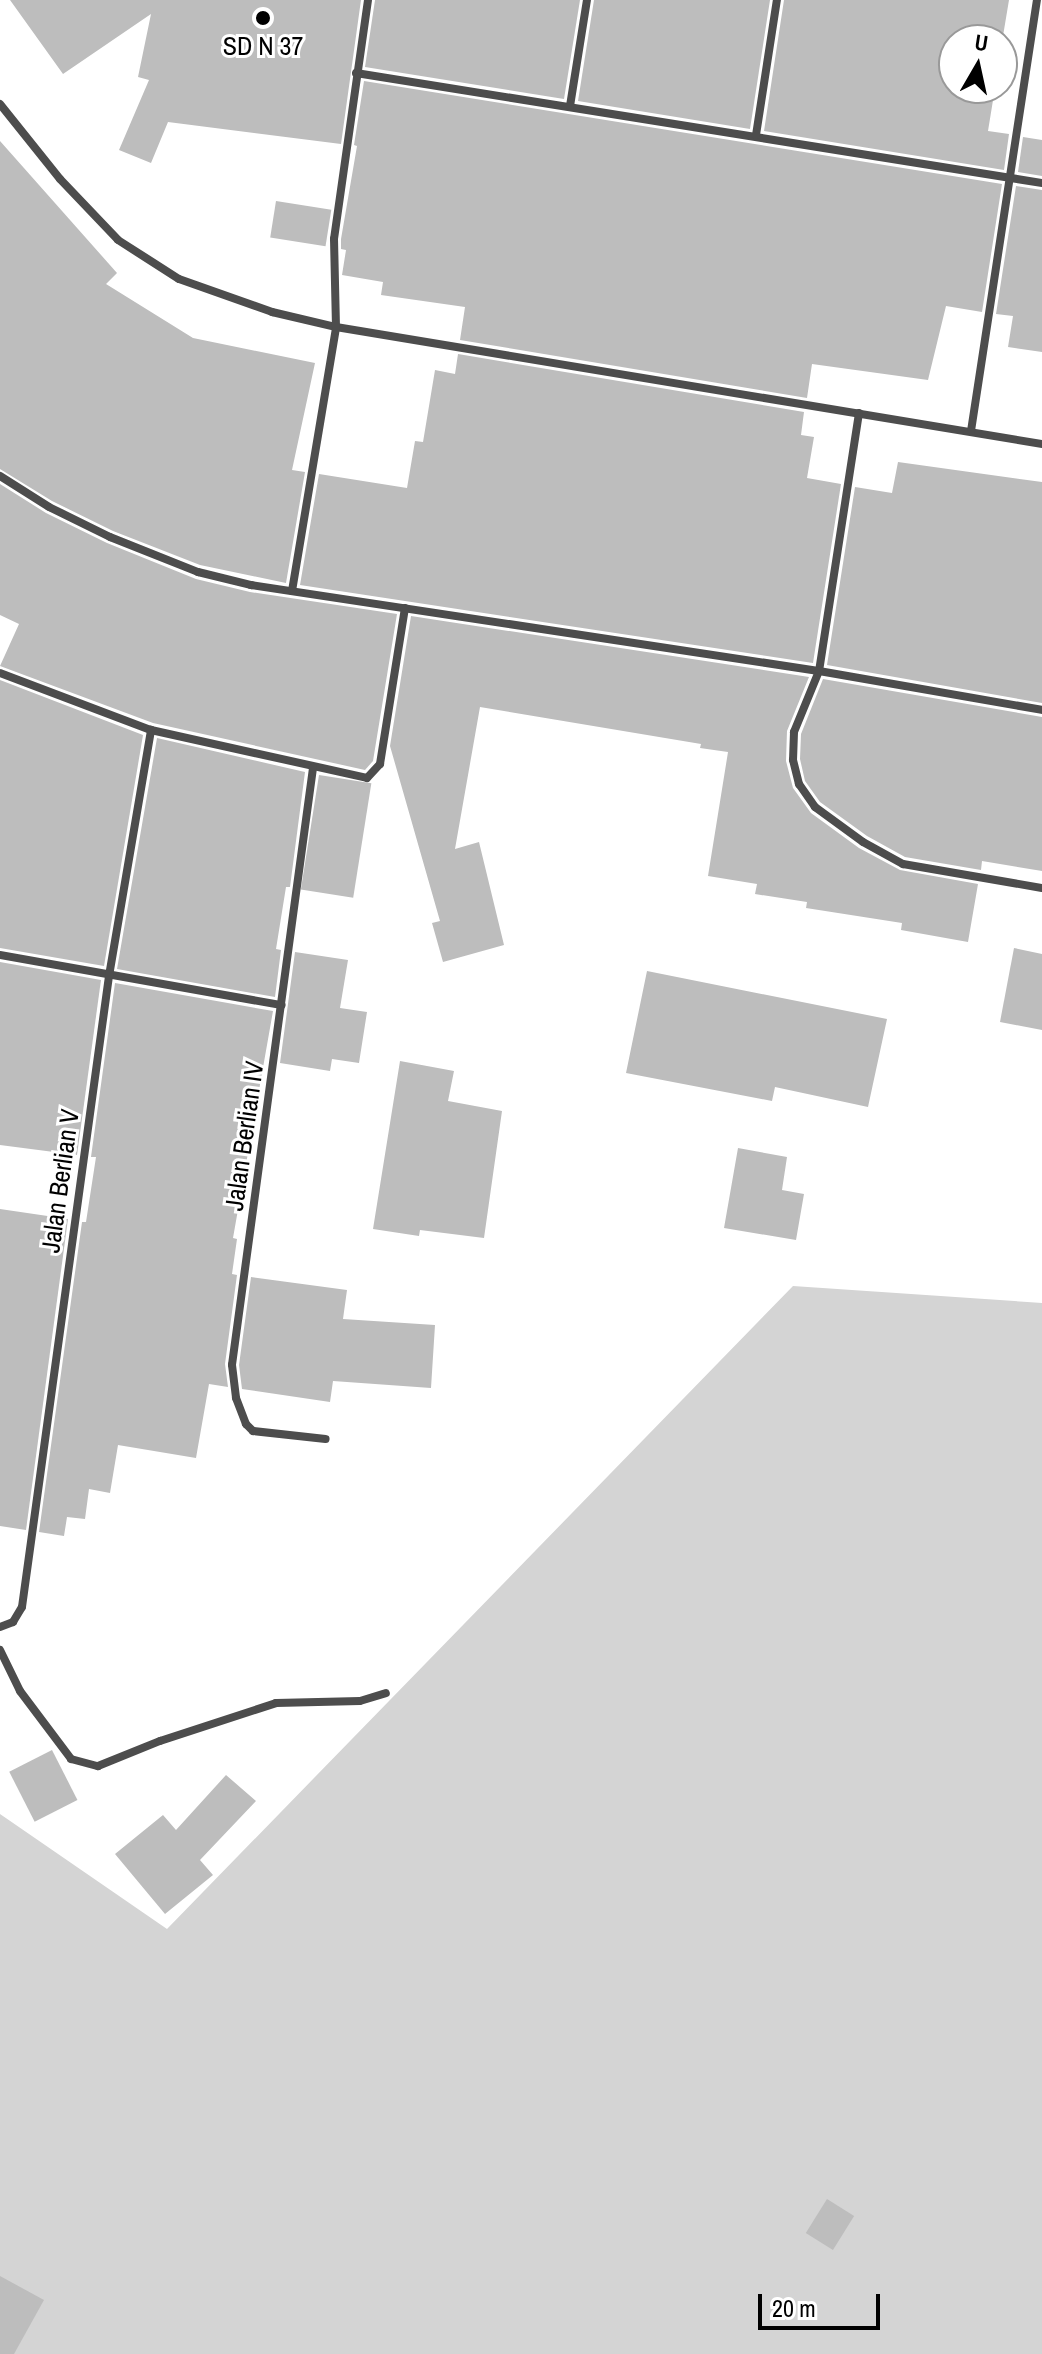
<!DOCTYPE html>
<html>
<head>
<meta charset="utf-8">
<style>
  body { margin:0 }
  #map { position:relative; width:1042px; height:2354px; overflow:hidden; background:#fff; font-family:"Archivo Narrow",sans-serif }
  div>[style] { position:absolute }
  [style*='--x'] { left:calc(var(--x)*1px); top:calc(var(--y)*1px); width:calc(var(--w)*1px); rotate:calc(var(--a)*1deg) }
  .green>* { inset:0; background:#d4d4d4 }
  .building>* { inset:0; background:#bdbdbd; transform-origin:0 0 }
  .minor>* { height:8px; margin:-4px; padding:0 4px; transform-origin:4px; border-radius:4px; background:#4d4d4d }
  .dots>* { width:22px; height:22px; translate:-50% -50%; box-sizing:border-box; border:4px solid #fff; border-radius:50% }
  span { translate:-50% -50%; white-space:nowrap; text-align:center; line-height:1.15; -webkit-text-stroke:6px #fff; paint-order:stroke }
  .poi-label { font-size:26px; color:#000 }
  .street-label { font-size:26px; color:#000 }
  .north { position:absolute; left:938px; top:24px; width:80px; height:80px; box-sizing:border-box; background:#fff; border:2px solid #999; border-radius:50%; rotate:9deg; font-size:22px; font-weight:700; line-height:32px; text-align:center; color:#000 }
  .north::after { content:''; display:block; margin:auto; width:28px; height:36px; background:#000; clip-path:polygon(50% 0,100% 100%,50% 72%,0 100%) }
  .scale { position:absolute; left:758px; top:2294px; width:122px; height:36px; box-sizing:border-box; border:4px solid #000; border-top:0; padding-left:10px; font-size:24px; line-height:28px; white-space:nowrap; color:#000; -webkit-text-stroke:6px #fff; paint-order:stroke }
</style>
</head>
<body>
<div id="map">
  <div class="green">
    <div style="clip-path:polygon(793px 1286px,1042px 1303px,1042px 2354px,0 2354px,0 1814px,167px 1929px)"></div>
  </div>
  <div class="building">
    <div style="clip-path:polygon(10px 0,361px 0,341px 144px,168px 122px,151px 163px,119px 150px,149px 80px,138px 77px,151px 14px,63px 74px)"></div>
    <div style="clip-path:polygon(375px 0,580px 0,564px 99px,365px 67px)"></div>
    <div style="clip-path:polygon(594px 0,770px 0,750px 129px,578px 101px)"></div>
    <div style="clip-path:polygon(784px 0,1009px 0,1002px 42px,954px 40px,954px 88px,995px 88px,988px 131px,1009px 134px,1004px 170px,764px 131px)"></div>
    <div style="clip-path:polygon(364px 81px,1002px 184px,982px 312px,946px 306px,928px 380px,812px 364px,807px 398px,460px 340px,465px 307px,381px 295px,383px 282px,342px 275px,346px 250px,341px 249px,341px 239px,357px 146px,354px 145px)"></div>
    <div style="clip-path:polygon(1023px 137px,1042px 140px,1042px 176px,1018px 172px)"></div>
    <div style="clip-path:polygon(0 141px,117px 273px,106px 284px,193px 338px,315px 363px,292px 470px,305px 472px,286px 583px,200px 565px,113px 531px,52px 501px,0 469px)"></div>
    <div style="clip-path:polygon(1016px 186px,1042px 190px,1042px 352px,1008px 347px,1013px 316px,996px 314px)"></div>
    <div style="left:276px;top:201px;width:56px;height:37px;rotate:9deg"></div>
    <div style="clip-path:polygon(458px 354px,804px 412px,801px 435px,814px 437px,807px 478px,841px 484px,813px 663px,300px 585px,319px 474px,407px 488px,415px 441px,423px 442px,435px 370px,455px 374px)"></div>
    <div style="clip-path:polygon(898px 462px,1042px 482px,1042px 703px,827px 665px,855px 487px,892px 493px)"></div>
    <div style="clip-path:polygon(0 484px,46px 513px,107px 543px,196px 579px,250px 592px,397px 614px,373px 761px,365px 770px,153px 723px,0 666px,19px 624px,0 615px)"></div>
    <div style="clip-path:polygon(411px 616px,809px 677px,787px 731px,786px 761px,793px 788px,811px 813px,859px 848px,900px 870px,978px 884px,968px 942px,901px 930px,902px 923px,806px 908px,807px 902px,755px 894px,757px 884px,708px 876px,728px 752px,700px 748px,701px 744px,480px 707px,455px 849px,479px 842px,504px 945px,443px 962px,432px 923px,440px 921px,390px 746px)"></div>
    <div style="clip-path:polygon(823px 679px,1042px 717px,1042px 871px,982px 861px,981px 870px,905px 857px,867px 836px,820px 802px,805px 781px,800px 759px,801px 734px)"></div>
    <div style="clip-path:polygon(0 680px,143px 735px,104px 966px,0 948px)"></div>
    <div style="clip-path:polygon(157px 738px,305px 772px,290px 887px,286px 887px,276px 949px,281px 950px,275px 997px,117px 969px)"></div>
    <div style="left:319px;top:775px;width:53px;height:116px;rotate:9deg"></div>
    <div style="clip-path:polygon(1014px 948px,1042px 954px,1042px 1030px,1000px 1022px)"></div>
    <div style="clip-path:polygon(295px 952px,348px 960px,340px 1008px,367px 1012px,359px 1063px,332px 1059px,330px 1071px,280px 1063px)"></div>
    <div style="clip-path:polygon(0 962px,101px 980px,77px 1155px,0 1145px)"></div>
    <div style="clip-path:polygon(647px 971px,887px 1019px,868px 1107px,775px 1087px,772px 1101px,626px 1073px)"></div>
    <div style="clip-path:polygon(115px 983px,273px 1011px,233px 1238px,237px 1239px,232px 1274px,237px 1275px,225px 1364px,228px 1387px,209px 1384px,196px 1458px,118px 1445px,110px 1493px,89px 1489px,85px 1519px,67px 1517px,64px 1536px,39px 1532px,82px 1222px,86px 1222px,96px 1157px,91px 1157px)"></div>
    <div style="clip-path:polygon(400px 1061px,454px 1071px,448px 1101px,502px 1111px,484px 1238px,420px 1230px,419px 1236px,373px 1229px)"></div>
    <div style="clip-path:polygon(738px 1148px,787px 1157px,782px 1190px,804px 1194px,796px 1240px,724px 1228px)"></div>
    <div style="clip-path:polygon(0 1209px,68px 1219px,26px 1530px,0 1526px)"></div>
    <div style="clip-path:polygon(251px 1277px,347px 1290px,343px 1319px,435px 1325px,431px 1388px,333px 1381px,330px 1402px,242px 1389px,239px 1365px)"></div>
    <div style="left:52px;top:1750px;width:56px;height:48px;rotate:63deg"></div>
    <div style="clip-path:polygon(226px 1775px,256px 1801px,200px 1860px,213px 1875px,165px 1914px,115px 1854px,163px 1815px,176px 1830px)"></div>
    <div style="left:827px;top:2199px;width:32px;height:40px;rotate:32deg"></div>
    <div style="clip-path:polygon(0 2276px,44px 2300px,14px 2354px,0 2354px)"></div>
  </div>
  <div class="minor">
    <div style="--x:356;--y:73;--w:695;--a:9.11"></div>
    <div style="--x:0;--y:104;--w:96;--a:51.3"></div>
    <div style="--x:60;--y:179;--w:84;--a:46.4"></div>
    <div style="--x:118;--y:240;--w:72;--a:32.6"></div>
    <div style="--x:179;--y:279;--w:99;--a:19.5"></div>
    <div style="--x:272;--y:312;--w:66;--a:13.2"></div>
    <div style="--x:336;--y:327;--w:716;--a:9.41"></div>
    <div style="--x:570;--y:106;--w:107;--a:-80.9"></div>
    <div style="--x:756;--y:135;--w:137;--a:-81.2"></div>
    <div style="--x:859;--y:413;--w:261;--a:98.8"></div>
    <div style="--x:819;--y:671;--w:66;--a:112.3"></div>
    <div style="--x:794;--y:732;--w:28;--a:92"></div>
    <div style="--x:793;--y:760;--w:25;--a:76"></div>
    <div style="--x:799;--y:784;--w:28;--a:55"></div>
    <div style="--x:815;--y:807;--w:59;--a:36.1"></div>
    <div style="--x:863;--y:842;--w:46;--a:28.8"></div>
    <div style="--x:903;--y:864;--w:141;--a:9.8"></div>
    <div style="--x:971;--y:431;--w:436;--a:-81.3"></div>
    <div style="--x:0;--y:476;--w:58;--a:32.3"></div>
    <div style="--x:49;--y:507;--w:68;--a:26.2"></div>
    <div style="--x:110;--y:537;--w:95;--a:21.7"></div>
    <div style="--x:198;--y:572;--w:55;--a:13.8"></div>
    <div style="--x:251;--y:585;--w:574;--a:8.61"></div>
    <div style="--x:819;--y:671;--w:226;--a:9.9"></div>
    <div style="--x:292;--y:591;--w:268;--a:-80.5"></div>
    <div style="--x:336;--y:327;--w:88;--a:-91.3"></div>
    <div style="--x:334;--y:239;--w:241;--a:-81.9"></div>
    <div style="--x:0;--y:673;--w:161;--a:20.7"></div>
    <div style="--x:151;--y:730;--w:221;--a:12.5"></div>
    <div style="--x:367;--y:778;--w:19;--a:-47"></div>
    <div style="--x:380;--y:764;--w:158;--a:-80.9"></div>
    <div style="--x:313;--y:768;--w:602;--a:97.73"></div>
    <div style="--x:232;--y:1365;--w:33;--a:83"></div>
    <div style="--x:236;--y:1398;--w:28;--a:69"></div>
    <div style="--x:246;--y:1424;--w:10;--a:45"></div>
    <div style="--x:253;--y:1431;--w:73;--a:6.3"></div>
    <div style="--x:0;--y:955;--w:286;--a:10.1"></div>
    <div style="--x:0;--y:1627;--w:14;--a:-21"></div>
    <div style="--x:13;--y:1622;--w:17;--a:-59"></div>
    <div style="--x:22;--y:1607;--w:637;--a:-82.15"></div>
    <div style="--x:109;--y:976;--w:250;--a:-80.3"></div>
    <div style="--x:0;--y:1650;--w:46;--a:64"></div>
    <div style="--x:20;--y:1691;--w:85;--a:53.1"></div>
    <div style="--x:71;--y:1759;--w:28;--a:15"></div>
    <div style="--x:98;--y:1766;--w:67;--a:-22"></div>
    <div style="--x:160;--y:1741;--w:122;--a:-18.1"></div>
    <div style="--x:276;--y:1703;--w:84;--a:-1.4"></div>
    <div style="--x:360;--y:1701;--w:27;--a:-17"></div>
  </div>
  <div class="dots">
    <div style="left:263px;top:18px;background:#000"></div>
  </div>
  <div class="poi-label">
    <span style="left:263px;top:46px">SD N 37</span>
  </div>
  <div class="street-label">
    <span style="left:244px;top:1136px;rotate:-82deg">Jalan Berlian IV</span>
    <span style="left:60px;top:1181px;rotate:-82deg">Jalan Berlian V</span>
  </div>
  <div class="north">U</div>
  <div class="scale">20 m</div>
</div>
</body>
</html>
